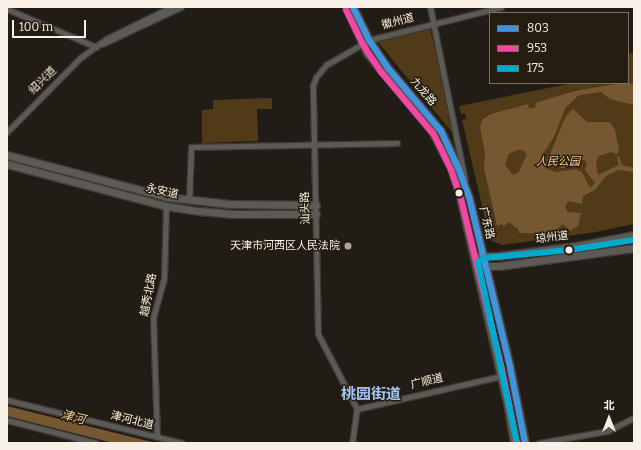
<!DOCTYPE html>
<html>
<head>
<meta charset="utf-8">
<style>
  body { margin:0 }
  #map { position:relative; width:641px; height:450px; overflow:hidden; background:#211c15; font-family:Bitter,"Noto Sans SC",serif }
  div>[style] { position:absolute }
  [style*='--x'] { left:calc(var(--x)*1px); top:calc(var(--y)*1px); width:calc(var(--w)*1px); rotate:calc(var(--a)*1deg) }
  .green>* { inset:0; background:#513a18 }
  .water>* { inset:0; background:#755831 }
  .roads { filter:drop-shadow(1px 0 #3e3a33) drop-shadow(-1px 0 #3e3a33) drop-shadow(0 1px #3e3a33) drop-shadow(0 -1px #3e3a33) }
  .minor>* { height:5px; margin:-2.5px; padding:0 2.5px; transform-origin:2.5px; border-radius:2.5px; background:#5c5a57 }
  .major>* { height:7px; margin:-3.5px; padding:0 3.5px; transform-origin:3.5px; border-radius:3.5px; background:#5d5a56 }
  .bus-1>* { height:6px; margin:-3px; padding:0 3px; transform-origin:3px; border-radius:3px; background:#4094de }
  .bus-2>* { height:6px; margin:-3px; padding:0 3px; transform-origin:3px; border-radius:3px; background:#f346a5 }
  .bus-3>* { height:6px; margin:-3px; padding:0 3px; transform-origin:3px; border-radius:3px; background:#00a9ce }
  .dots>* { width:11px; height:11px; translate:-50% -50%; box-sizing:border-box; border:2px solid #261d10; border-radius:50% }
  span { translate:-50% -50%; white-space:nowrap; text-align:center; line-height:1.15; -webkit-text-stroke:3px #261d10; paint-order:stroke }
  .street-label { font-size:11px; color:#f6f0e7 }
  .park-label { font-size:11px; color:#fecc89; font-style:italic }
  .poi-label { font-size:11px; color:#f6f0e7 }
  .right { translate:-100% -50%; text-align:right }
  .water-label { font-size:12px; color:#f9d19d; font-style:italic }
  .district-label { font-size:15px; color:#a1c3f5; font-weight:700 }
  .frame { position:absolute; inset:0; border:8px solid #f6f0e7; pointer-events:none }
  .legend { position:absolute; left:489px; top:12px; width:140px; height:72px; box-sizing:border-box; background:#261d10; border:1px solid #797166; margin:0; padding:5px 7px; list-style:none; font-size:12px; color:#f6f0e7 }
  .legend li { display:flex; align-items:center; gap:8px; height:20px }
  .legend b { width:20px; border:1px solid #797166 }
  .north { position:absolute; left:589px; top:398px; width:40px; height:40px; -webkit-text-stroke:3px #261d10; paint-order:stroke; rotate:0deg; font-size:11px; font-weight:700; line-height:16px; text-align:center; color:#f6f0e7 }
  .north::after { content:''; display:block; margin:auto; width:14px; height:18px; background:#f6f0e7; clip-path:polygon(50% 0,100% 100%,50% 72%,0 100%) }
  .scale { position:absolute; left:12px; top:20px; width:74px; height:18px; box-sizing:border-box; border:2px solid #f6f0e7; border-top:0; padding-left:5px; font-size:12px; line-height:14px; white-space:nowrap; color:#f6f0e7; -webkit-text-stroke:3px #261d10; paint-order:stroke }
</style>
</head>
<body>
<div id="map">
  <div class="green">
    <div style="clip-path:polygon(430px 29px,447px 94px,454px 135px,378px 42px)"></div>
    <div style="clip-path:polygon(634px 53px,634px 224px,596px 232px,502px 245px,490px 240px,462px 120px,466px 119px,465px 113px,461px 114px,459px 106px,573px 83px,628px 83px,628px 54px)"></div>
    <div style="clip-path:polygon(272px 98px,272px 109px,257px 109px,258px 141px,202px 143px,202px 110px,213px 109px,213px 100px)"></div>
  </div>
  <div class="water">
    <div style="clip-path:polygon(evenodd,622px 83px,634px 84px,634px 105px,610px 99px,601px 92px,579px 95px,566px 107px,554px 137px,543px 154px,543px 163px,548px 169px,556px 172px,576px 169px,582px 172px,590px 188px,595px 183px,585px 170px,587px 163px,584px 160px,580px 160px,575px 164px,563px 168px,553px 166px,547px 161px,566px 116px,573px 109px,587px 122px,610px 122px,615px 130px,619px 150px,617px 154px,611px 152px,599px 156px,596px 162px,598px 175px,619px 165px,617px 157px,619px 156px,622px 165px,634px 168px,634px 172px,618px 170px,606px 176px,595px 190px,583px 196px,582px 204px,568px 201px,565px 207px,568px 212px,581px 213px,578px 226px,570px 231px,563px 224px,558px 228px,558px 233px,552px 234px,519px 233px,519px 230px,509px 222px,504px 226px,501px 224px,497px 226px,484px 168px,485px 153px,480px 127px,482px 120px,491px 114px,528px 104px,529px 109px,536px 107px,535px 103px,575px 91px,622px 83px,517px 150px,522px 150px,527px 154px,519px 172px,513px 175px,505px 165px,509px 154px,517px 150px)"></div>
    <div style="clip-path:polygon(7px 406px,156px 443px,113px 443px,7px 416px)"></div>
  </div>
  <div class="roads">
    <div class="minor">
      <div style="--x:430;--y:7;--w:177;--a:78.6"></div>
      <div style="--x:7;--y:9;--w:97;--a:23.1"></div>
      <div style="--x:102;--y:44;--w:87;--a:-25.1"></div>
      <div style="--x:7;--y:132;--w:104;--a:-45.4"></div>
      <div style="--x:80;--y:58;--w:32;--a:-36"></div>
      <div style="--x:106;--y:39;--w:72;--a:-26.2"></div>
      <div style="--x:189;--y:200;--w:53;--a:-87.8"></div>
      <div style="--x:191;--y:147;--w:206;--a:-1.1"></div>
      <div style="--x:7;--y:400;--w:180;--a:13.8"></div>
      <div style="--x:357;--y:409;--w:148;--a:-12.9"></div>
      <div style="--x:7;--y:420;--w:92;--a:14.5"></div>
      <div style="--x:157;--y:437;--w:119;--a:-91.9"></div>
      <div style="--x:153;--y:318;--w:41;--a:-74.6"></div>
      <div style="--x:164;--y:278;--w:72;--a:-88.4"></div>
      <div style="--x:352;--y:443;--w:34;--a:-82"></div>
      <div style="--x:357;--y:409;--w:85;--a:-117.5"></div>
      <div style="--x:318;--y:334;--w:249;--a:-91.2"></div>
      <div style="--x:313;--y:85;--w:9;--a:-69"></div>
      <div style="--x:316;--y:77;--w:16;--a:-50"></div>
      <div style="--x:326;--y:65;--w:50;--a:-30.2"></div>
      <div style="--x:369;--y:40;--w:136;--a:-14"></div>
      <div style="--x:539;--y:443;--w:69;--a:-10"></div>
      <div style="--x:607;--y:431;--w:30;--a:-26"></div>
    </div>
    <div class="major">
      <div style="--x:346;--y:7;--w:51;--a:65.5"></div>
      <div style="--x:367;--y:53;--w:102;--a:50.2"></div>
      <div style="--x:432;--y:131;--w:42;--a:62.8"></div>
      <div style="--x:451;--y:168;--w:26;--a:72"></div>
      <div style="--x:459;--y:193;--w:214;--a:77.1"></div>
      <div style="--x:507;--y:402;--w:42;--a:80.3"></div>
      <div style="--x:353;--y:7;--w:37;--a:64"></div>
      <div style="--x:369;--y:40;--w:34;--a:56"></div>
      <div style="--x:388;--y:68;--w:82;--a:49.9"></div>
      <div style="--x:441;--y:131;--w:40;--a:65"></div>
      <div style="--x:458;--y:167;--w:32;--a:70"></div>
      <div style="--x:469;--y:197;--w:175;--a:76.4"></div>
      <div style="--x:510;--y:367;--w:77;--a:78.8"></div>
      <div style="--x:7;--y:155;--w:165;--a:14.7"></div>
      <div style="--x:167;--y:197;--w:63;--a:6.3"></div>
      <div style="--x:230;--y:204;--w:86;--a:0.7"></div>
      <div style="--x:7;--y:164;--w:164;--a:14.8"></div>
      <div style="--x:166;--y:206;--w:33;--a:9"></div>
      <div style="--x:199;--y:211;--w:34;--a:5"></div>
      <div style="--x:233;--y:214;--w:83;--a:0"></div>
      <div style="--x:478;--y:256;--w:19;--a:0"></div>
      <div style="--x:497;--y:256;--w:80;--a:-7.2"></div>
      <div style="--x:576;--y:246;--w:59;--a:-10.7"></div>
      <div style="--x:481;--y:266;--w:18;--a:0"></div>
      <div style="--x:499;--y:266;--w:136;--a:-7.6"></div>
    </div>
  </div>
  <div class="bus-1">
    <div style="--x:353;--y:7;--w:37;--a:64"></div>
    <div style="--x:369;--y:40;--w:34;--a:56"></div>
    <div style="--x:388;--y:68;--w:82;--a:49.9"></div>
    <div style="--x:441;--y:131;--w:40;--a:65"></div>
    <div style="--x:458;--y:167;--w:32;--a:70"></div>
    <div style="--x:469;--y:197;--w:175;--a:76.4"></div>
    <div style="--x:510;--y:367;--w:77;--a:78.8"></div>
  </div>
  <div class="bus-2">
    <div style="--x:346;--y:10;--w:37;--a:64"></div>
    <div style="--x:362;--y:43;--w:35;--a:57"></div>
    <div style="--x:381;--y:72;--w:82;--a:49.9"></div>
    <div style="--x:434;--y:135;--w:39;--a:64"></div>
    <div style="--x:451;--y:170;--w:31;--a:71"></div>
    <div style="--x:461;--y:199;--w:175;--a:76.4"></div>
    <div style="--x:502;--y:369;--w:76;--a:78.5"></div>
  </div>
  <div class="bus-3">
    <div style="--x:517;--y:443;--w:185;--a:-102.2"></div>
    <div style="--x:478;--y:262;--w:7;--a:-34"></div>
    <div style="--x:484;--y:258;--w:85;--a:-5.4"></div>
    <div style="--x:569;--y:250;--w:65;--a:-8.9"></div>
  </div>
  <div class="dots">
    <div style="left:459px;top:193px;background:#f6f0e7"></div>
    <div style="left:348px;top:246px;background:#aba69e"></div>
    <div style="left:569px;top:250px;background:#f6f0e7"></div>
  </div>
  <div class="street-label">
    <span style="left:398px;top:22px;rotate:-15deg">徽州道</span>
    <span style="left:43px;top:81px;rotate:-45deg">绍兴道</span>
    <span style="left:423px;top:92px;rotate:49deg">九龙路</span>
    <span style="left:162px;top:192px;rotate:13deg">永安道</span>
    <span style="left:306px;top:208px;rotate:-92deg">汕头路</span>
    <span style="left:486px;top:223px;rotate:77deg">广东路</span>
    <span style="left:552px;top:238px;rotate:-7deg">琼州道</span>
    <span style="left:149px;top:295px;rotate:-79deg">越秀北路</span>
    <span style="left:427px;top:382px;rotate:-13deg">广顺道</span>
    <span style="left:132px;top:421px;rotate:14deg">津河北道</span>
  </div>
  <div class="park-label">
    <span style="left:558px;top:162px">人民公园</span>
  </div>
  <div class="poi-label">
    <span class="right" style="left:340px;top:246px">天津市河西区人民法院</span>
  </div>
  <div class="water-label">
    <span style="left:73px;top:418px;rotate:14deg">津河</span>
  </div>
  <div class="district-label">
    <span style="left:371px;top:395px">桃园街道</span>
  </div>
  <div class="frame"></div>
  <ul class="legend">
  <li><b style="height:5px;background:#4094de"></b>803</li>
  <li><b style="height:5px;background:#f346a5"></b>953</li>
  <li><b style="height:5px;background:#00a9ce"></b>175</li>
  </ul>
  <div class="north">北</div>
  <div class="scale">100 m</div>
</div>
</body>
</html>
